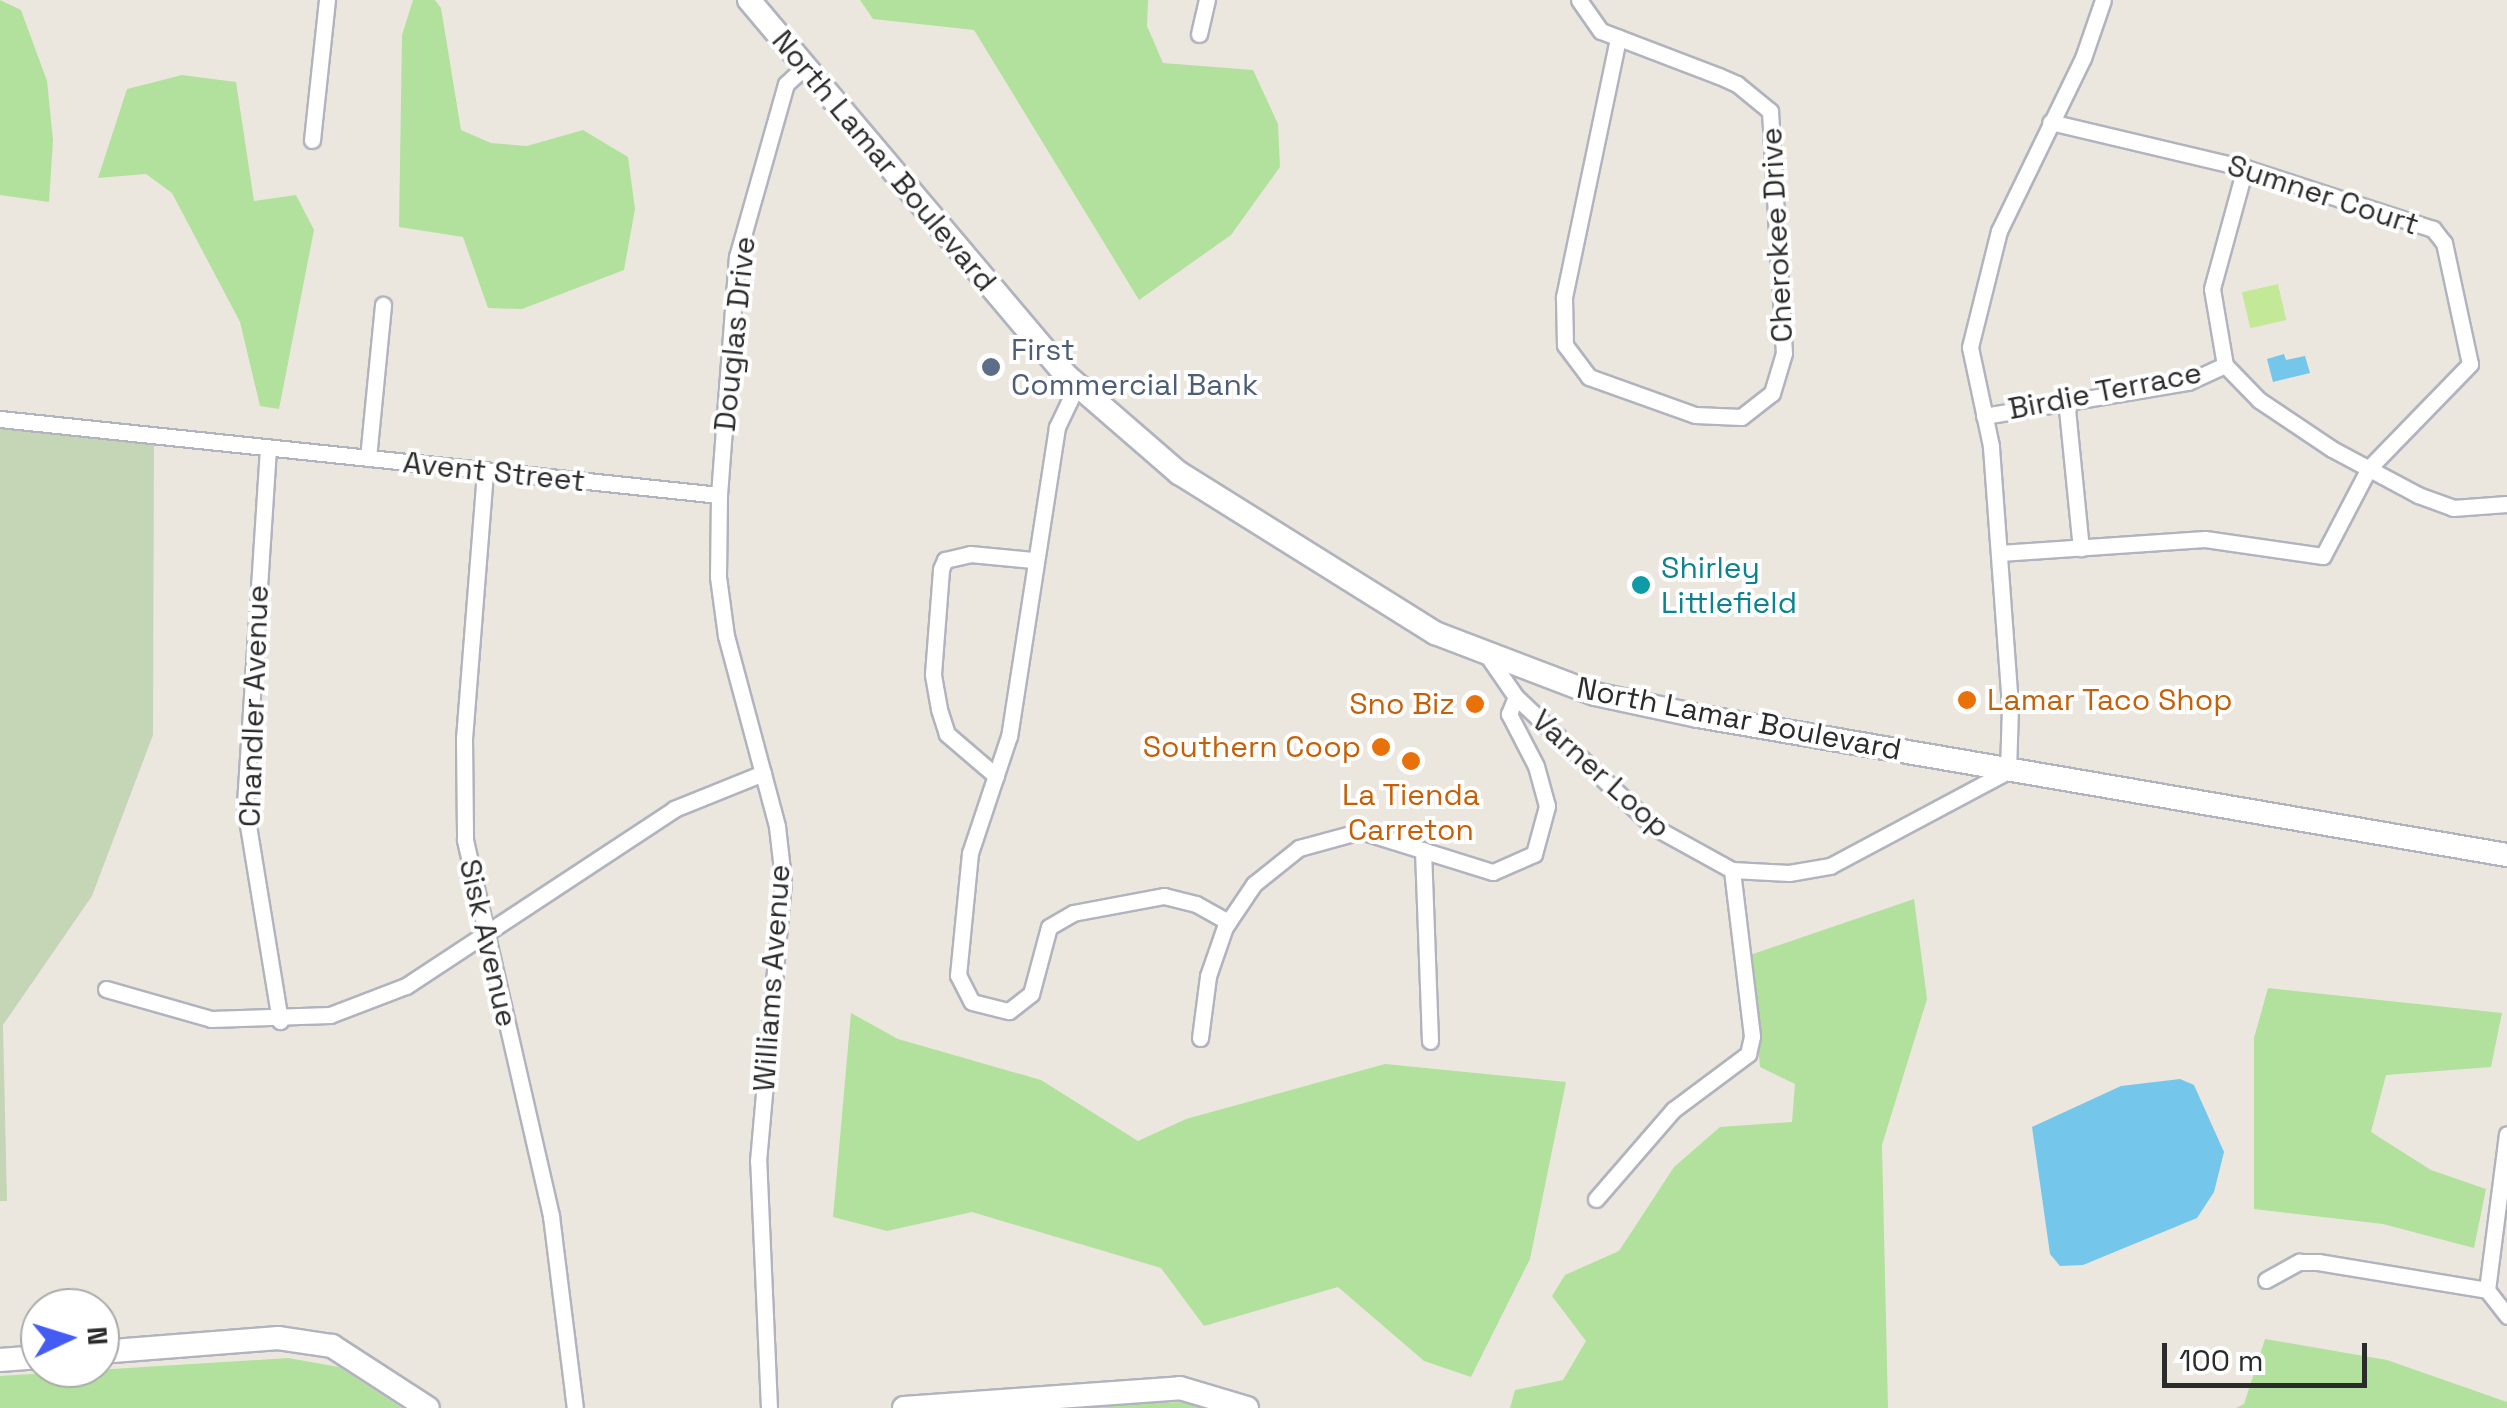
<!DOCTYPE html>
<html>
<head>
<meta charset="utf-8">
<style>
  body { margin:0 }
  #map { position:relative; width:2507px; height:1408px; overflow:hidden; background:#ece7de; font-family:"Space Grotesk",sans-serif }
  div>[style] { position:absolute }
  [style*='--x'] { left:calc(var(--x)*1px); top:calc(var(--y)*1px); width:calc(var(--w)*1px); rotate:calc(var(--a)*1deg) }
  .green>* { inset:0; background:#b1e19c }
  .cemetery>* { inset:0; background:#c4d6b6 }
  .pitch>* { inset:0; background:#c3e898; transform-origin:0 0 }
  .water>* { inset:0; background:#75c6eb }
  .roads { filter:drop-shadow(2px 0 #b1b3be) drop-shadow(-2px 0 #b1b3be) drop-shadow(0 2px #b1b3be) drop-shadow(0 -2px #b1b3be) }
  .street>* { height:15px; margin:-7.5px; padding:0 7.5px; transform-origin:7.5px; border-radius:7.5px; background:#fff }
  .secondary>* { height:22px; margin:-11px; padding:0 11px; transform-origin:11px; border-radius:11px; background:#fff }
  .dots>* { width:28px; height:28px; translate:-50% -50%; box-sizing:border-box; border:5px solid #fff; border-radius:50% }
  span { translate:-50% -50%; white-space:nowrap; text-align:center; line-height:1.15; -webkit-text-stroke:8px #fff; paint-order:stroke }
  .street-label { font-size:30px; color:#2b2b2b }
  .service-label { font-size:30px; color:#4e5e75 }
  .left { translate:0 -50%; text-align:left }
  .culture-label { font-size:30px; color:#0d838f }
  .food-label { font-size:30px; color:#c56008 }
  .right { translate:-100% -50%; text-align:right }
  .north { position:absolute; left:20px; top:1288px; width:100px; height:100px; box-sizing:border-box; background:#fff; border:2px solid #aaa; border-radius:50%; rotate:86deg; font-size:28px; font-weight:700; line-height:40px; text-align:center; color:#2b2b2b }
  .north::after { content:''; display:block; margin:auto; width:35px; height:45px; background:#445cf4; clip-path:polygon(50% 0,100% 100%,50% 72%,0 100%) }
  .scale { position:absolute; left:2162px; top:1343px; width:205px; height:45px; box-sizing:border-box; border:5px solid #2b2b2b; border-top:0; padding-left:12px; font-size:30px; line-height:35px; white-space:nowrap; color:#2b2b2b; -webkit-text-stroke:8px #fff; paint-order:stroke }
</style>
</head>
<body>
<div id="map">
  <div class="green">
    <div style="clip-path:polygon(0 0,21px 10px,47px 81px,53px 140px,49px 202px,0 195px)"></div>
    <div style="clip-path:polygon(413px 0,435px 0,441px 8px,461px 130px,491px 143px,527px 146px,583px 130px,628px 157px,635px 209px,624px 270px,522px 309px,488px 308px,463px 237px,399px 227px,402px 35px)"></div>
    <div style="clip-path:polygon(860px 0,1148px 0,1147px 26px,1163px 63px,1253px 70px,1278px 124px,1280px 167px,1231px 235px,1139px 300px,974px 30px,873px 19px)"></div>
    <div style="clip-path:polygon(182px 75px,236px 82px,254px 201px,296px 195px,314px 230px,279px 409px,260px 406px,240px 322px,172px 193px,146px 174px,98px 178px,127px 89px)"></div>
    <div style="clip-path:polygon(1914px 899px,1927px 999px,1882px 1145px,1888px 1408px,1510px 1408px,1515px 1390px,1563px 1380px,1586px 1341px,1552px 1296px,1565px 1275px,1619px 1251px,1674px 1167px,1720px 1127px,1792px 1122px,1795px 1084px,1760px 1067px,1750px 955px)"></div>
    <div style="clip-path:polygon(2268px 988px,2502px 1013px,2491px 1067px,2386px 1075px,2371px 1132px,2431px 1170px,2486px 1189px,2474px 1248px,2383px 1224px,2254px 1209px,2254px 1038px)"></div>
    <div style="clip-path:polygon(851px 1013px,898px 1039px,1041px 1080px,1138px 1141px,1186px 1119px,1385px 1064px,1566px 1082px,1530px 1259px,1471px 1377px,1424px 1361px,1338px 1287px,1204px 1326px,1161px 1268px,972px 1212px,887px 1231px,833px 1217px)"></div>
    <div style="clip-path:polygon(2265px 1339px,2387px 1360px,2507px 1402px,2507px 1408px,2236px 1408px,2244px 1404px)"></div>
    <div style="clip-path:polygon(288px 1358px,339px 1367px,402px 1408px,0 1408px,0 1376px)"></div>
    <div style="clip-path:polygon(1198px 1402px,1210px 1408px,1004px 1408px,1121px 1403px)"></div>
  </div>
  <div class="cemetery">
    <div style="clip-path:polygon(0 419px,154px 435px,153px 735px,92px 896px,3px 1025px,7px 1201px,0 1201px)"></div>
  </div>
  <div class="pitch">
    <div style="left:2278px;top:284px;width:37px;height:37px;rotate:77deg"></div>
  </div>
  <div class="water">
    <div style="clip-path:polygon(2284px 354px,2286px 360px,2305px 356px,2310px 373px,2273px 382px,2267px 359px)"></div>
    <div style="clip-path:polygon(2180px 1079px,2194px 1085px,2224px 1152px,2214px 1192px,2197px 1218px,2083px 1265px,2060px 1266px,2050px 1254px,2032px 1127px,2121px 1086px)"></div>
  </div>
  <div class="roads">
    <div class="street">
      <div style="--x:1579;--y:0;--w:38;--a:55"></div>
      <div style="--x:1601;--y:31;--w:126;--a:20.9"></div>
      <div style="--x:1719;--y:76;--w:20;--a:24"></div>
      <div style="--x:1737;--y:84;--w:43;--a:39.3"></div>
      <div style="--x:1770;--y:111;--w:242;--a:86.7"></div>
      <div style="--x:1784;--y:353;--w:42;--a:106.7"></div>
      <div style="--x:1772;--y:393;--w:39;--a:142"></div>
      <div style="--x:1741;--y:417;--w:46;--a:-177.5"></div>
      <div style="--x:1695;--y:415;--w:113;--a:-160.3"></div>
      <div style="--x:1589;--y:377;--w:40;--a:-127"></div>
      <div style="--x:1565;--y:345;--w:48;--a:-91.2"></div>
      <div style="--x:1564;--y:297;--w:265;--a:-78.2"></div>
      <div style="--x:1199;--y:34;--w:35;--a:-77"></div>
      <div style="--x:312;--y:140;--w:141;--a:-83.9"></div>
      <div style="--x:2245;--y:168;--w:125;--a:105.3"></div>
      <div style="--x:2212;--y:289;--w:77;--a:80.3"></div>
      <div style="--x:2225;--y:365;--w:49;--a:45.8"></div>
      <div style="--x:2259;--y:400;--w:88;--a:33.9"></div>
      <div style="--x:2332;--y:449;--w:98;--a:28.1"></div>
      <div style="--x:2418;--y:495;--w:37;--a:20"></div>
      <div style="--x:2453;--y:508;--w:54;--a:-4.2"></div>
      <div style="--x:1077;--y:385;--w:47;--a:115.5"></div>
      <div style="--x:1057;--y:427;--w:313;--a:98.8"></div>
      <div style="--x:1009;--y:736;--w:123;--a:108.4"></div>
      <div style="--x:970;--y:853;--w:123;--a:95.6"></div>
      <div style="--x:958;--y:975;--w:30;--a:63"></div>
      <div style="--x:972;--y:1002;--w:38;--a:14"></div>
      <div style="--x:1009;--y:1011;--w:28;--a:-38"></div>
      <div style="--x:1031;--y:994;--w:69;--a:-75"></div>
      <div style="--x:1049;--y:927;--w:28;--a:-30"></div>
      <div style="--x:1073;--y:913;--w:93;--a:-10.6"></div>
      <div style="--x:1164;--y:896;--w:33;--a:14"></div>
      <div style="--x:1196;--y:904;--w:37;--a:29"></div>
      <div style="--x:2066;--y:399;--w:150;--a:84.3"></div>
      <div style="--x:1984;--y:416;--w:207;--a:-9.5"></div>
      <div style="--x:2188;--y:382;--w:41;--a:-24.7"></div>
      <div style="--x:0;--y:419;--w:723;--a:6.03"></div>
      <div style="--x:268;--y:448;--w:360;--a:93.7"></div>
      <div style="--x:245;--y:807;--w:217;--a:80.7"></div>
      <div style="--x:368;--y:458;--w:154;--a:-84.4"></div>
      <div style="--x:485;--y:472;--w:267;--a:94.5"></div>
      <div style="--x:464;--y:738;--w:102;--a:89.4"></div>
      <div style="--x:465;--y:840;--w:386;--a:77.1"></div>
      <div style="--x:551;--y:1216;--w:193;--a:82.9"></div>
      <div style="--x:2000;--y:553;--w:205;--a:-3.9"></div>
      <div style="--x:2205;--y:539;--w:119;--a:8.2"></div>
      <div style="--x:2323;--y:556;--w:99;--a:-62.4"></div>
      <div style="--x:2369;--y:468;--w:145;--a:-45.8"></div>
      <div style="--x:2470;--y:364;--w:124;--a:-102.1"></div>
      <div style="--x:2444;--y:243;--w:18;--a:-128"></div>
      <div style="--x:2433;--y:229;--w:198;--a:-162"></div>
      <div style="--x:2245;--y:168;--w:200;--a:-166.7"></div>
      <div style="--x:1487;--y:655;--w:51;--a:55.4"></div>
      <div style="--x:1516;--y:697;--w:190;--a:43.3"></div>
      <div style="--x:1654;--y:827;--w:89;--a:28.9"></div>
      <div style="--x:1732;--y:870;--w:57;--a:3"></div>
      <div style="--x:1789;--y:873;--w:42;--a:-9.7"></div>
      <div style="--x:1830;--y:866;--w:202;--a:-28.1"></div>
      <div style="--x:2008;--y:771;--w:65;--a:-88.2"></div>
      <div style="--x:2010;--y:706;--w:261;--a:-94.2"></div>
      <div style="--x:1991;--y:446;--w:101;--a:-102"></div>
      <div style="--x:1970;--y:347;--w:120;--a:-76"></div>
      <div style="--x:1999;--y:231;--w:192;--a:-64.1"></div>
      <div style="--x:2083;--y:58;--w:61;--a:-71"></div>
      <div style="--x:996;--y:776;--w:65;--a:-139.4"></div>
      <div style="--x:947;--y:734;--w:26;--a:-108"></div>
      <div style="--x:939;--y:709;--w:36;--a:-100"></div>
      <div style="--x:933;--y:674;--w:105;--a:-85.6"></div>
      <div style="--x:941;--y:569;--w:10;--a:-66"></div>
      <div style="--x:945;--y:560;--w:26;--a:-13"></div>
      <div style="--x:970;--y:554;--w:63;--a:5.4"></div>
      <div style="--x:1423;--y:850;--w:191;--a:87.9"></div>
      <div style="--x:106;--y:989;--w:109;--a:15.9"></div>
      <div style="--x:211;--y:1019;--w:119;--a:-1.9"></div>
      <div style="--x:330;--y:1015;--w:81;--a:-20.9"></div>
      <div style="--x:406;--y:986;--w:321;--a:-33.4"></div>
      <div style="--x:674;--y:809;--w:96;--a:-22"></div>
      <div style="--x:1200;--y:1038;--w:63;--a:-82.6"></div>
      <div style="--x:1208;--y:976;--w:52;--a:-70.9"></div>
      <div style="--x:1225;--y:927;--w:52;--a:-56"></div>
      <div style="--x:1254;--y:884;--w:58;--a:-38.7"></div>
      <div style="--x:1299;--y:848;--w:64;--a:-15.3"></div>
      <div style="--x:1361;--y:831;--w:138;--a:17.3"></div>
      <div style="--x:1493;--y:872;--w:45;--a:-23.7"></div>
      <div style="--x:1534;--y:854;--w:50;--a:-74.8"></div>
      <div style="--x:1547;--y:806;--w:41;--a:-105.4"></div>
      <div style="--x:1536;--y:766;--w:59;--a:-117.4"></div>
      <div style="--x:1509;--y:714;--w:18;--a:-68"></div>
      <div style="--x:1596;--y:1199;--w:118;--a:-49.1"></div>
      <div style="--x:1673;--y:1110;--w:94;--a:-36.7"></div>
      <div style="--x:1748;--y:1054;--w:18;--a:-77"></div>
      <div style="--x:1752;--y:1036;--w:167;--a:-96.9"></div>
      <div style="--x:2266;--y:1280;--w:38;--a:-29"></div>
      <div style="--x:2299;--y:1262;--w:19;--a:0"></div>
      <div style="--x:2318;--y:1262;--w:171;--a:9.4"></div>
      <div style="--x:2487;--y:1290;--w:157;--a:-82.7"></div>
      <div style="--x:2487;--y:1290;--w:33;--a:52"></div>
      <div style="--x:769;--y:1408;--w:247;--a:-92.5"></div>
      <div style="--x:758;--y:1161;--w:283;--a:-84.9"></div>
      <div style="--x:783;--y:879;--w:53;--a:-96.5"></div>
      <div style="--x:777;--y:826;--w:197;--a:-105"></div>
      <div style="--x:726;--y:636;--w:60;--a:-97.7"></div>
      <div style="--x:718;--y:577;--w:82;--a:-89.3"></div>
      <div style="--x:719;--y:495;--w:239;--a:-85.7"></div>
      <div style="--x:737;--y:257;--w:180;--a:-74.2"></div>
      <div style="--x:786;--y:84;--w:25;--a:-43"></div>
    </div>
    <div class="secondary">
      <div style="--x:749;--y:0;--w:494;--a:49.8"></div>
      <div style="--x:1068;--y:377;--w:147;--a:40.9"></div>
      <div style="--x:1179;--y:473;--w:302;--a:32"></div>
      <div style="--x:1435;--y:633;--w:171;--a:20.9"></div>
      <div style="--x:1595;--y:694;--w:105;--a:12.1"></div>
      <div style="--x:1698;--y:716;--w:821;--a:9.75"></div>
      <div style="--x:100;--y:1352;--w:179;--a:-4.5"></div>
      <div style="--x:278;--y:1338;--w:55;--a:8.4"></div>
      <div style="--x:332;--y:1346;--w:114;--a:32.9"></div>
      <div style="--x:0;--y:1360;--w:40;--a:-4.3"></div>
      <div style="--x:904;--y:1408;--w:277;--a:-4.1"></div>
      <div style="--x:1180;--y:1388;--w:70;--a:16.6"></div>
    </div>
  </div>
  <div class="dots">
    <div style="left:991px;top:367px;background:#5c6f8a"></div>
    <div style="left:1641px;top:585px;background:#0f9aa8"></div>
    <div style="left:1967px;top:700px;background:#e8710a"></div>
    <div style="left:1475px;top:704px;background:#e8710a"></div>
    <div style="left:1381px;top:747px;background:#e8710a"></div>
    <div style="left:1411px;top:761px;background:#e8710a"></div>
  </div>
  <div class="street-label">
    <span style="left:884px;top:161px;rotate:50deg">North Lamar Boulevard</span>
    <span style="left:2323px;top:195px;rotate:18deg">Sumner Court</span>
    <span style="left:1777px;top:235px;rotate:-93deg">Cherokee Drive</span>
    <span style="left:735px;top:334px;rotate:-84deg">Douglas Drive</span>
    <span style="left:2105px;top:391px;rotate:-11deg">Birdie Terrace</span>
    <span style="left:494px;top:472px;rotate:6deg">Avent Street</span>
    <span style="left:254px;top:706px;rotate:-88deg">Chandler Avenue</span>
    <span style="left:1739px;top:719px;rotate:11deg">North Lamar Boulevard</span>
    <span style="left:1601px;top:774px;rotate:42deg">Varner Loop</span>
    <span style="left:488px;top:943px;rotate:77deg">Sisk Avenue</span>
    <span style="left:772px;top:978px;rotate:-86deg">Williams Avenue</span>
  </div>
  <div class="service-label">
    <span class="left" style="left:1011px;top:367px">First<br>Commercial Bank</span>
  </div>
  <div class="culture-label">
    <span class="left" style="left:1661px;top:585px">Shirley<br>Littlefield</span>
  </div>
  <div class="food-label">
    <span class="left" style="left:1987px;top:700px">Lamar Taco Shop</span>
    <span class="right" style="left:1455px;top:704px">Sno Biz</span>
    <span class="right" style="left:1361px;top:747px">Southern Coop</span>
    <span style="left:1411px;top:812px">La Tienda<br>Carreton</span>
  </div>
  <div class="north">N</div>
  <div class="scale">100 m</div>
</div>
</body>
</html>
